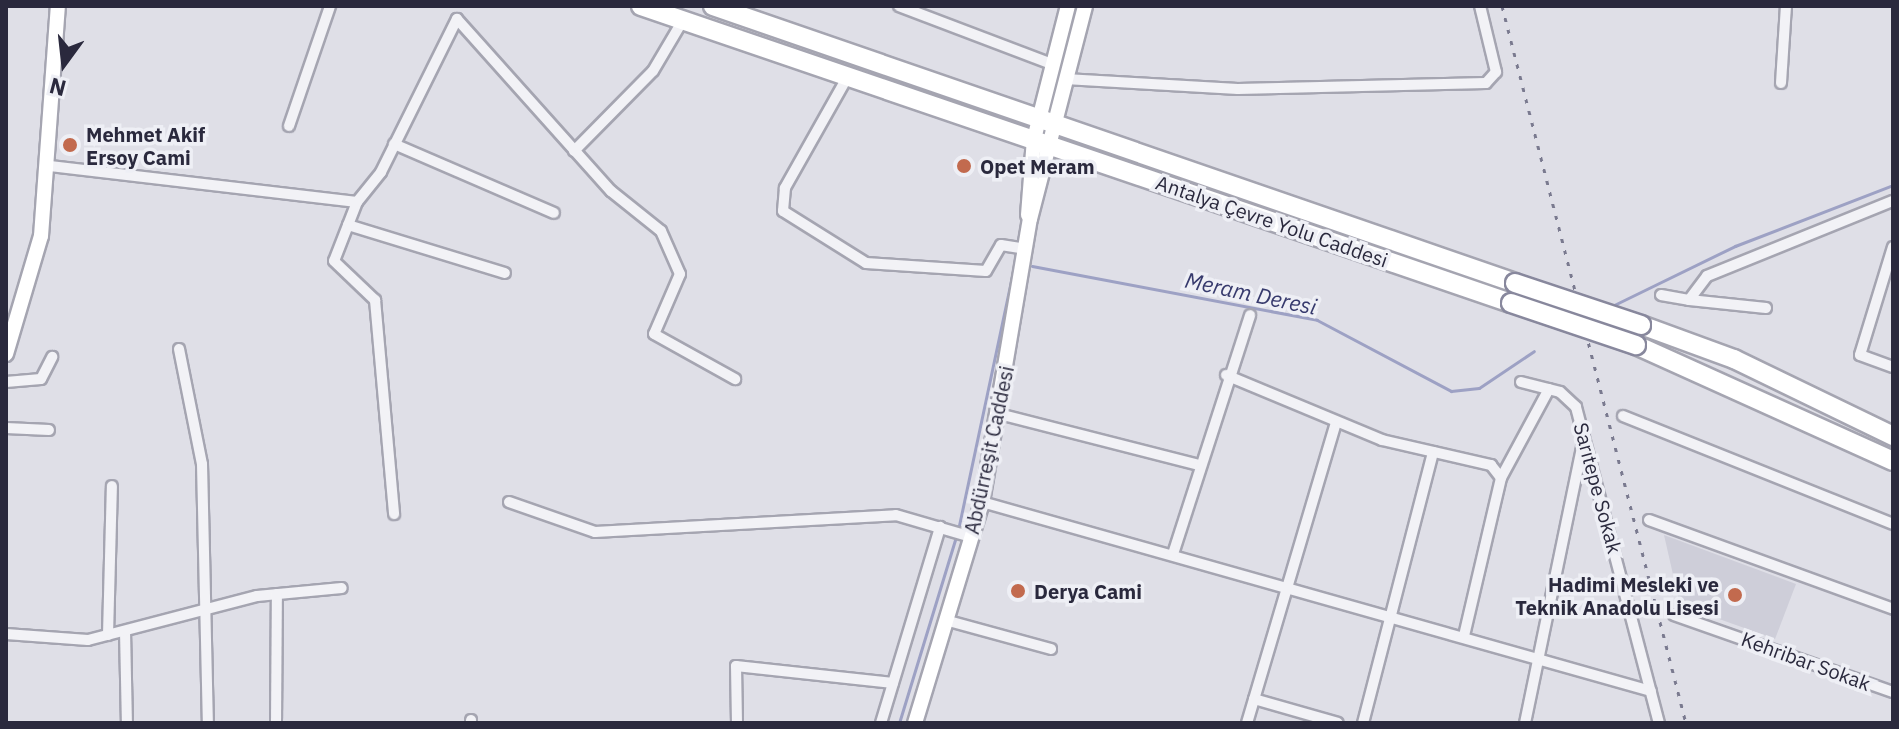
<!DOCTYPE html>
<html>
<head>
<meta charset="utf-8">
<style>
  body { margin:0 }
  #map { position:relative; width:1899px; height:729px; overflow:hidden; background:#dfdfe7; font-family:"IBM Plex Sans",sans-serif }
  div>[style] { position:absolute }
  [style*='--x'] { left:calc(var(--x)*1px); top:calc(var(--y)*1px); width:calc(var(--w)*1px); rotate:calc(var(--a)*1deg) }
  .built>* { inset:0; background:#ceced9 }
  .stream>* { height:3px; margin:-1.5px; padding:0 1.5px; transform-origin:1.5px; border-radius:1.5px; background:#9da1c4 }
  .roads { filter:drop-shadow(2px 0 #a5a5b1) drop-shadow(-2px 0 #a5a5b1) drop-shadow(0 2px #a5a5b1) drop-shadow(0 -2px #a5a5b1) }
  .street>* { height:10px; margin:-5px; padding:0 5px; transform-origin:5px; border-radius:5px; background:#f2f2f6 }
  .secondary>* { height:14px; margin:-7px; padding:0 7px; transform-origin:7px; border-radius:7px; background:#fff }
  .highway>* { height:18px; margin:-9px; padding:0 9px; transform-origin:9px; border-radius:9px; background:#fff }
  .rail>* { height:3px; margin-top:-1.5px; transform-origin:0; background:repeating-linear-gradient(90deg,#7a7a8f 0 4px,transparent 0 12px) }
  .bridges { filter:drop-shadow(2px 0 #88889d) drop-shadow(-2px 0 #88889d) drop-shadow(0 2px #88889d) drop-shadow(0 -2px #88889d) }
  .highway-bridge>* { height:18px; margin:-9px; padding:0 9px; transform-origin:9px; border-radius:9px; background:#fff }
  .dots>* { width:22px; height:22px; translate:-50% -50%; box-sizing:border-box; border:4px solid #eeeff5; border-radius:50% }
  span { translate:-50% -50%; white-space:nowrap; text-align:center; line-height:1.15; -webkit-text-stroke:7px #eeeff5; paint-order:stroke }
  .poi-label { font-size:20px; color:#2a293d; font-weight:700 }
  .left { translate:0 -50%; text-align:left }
  .right { translate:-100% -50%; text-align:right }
  .street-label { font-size:20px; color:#2a293d }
  .water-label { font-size:22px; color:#373a6d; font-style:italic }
  .frame { position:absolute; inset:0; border:8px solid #2a293d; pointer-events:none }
  .north { position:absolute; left:24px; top:24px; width:80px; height:80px; -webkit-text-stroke:6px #eeeff5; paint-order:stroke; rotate:195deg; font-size:22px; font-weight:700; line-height:32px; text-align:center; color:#2a293d }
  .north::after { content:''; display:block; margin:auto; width:28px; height:36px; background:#2a293d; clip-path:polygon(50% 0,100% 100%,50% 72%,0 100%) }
</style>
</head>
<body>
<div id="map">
  <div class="built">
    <div style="clip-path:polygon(1664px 535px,1796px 584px,1775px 639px,1680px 605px)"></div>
  </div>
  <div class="stream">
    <div style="--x:1032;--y:266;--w:290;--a:10.7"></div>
    <div style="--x:1317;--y:320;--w:152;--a:27.9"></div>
    <div style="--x:1451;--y:391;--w:28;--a:-6"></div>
    <div style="--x:1479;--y:388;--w:66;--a:-33.9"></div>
    <div style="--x:1614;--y:305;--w:135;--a:-26"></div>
    <div style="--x:1735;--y:246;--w:169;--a:-21.1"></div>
    <div style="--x:958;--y:530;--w:274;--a:-78"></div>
    <div style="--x:899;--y:723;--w:195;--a:-73"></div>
  </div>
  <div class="roads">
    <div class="street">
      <div style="--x:899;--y:6;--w:164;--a:20.8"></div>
      <div style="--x:848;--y:76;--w:129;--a:119.4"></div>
      <div style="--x:785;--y:188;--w:23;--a:95"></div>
      <div style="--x:783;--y:211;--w:98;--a:32.1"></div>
      <div style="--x:866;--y:263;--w:120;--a:3.8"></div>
      <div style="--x:986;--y:271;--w:30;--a:-60"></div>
      <div style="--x:1001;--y:245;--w:24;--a:9"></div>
      <div style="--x:1065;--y:79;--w:173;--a:3.3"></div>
      <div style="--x:1238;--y:89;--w:248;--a:-1.4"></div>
      <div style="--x:1486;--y:83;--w:15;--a:-48"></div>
      <div style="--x:1496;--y:72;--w:68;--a:-103.6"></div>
      <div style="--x:1781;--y:83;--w:77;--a:-86.3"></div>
      <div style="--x:289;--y:126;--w:127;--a:-71.1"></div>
      <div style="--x:394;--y:144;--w:174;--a:23.3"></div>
      <div style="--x:574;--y:151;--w:112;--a:-45.4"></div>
      <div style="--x:653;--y:71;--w:59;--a:-59.5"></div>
      <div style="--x:50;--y:166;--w:309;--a:6.7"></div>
      <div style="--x:357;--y:202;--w:38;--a:-51"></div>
      <div style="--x:381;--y:172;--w:171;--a:-63.6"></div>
      <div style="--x:457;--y:19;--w:231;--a:48.2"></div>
      <div style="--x:611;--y:191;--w:64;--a:38.7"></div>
      <div style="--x:661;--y:231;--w:47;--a:66.2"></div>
      <div style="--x:680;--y:274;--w:65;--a:113.4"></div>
      <div style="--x:654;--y:334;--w:93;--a:29.1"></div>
      <div style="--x:357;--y:202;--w:63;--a:111.3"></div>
      <div style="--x:334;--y:261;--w:57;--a:43.6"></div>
      <div style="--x:375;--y:300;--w:215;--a:84.9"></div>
      <div style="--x:348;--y:225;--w:164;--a:17"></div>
      <div style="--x:1893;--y:247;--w:113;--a:107"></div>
      <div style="--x:1860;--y:355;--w:35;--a:20"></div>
      <div style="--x:1661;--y:295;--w:28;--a:10"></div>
      <div style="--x:1766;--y:308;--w:77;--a:-174.1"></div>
      <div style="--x:1689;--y:300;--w:30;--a:-53"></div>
      <div style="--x:1707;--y:276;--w:201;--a:-22"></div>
      <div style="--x:179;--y:349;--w:117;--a:78.7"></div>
      <div style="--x:202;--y:464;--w:259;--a:88.7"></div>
      <div style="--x:1226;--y:375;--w:169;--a:22.6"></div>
      <div style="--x:1382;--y:440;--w:112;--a:12.9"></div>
      <div style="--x:1491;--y:465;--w:16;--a:52"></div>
      <div style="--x:1501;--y:478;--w:162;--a:103.2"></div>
      <div style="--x:6;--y:382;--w:35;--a:-5"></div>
      <div style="--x:41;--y:379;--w:25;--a:-63"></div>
      <div style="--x:1521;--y:382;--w:40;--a:14.4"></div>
      <div style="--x:1560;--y:392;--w:22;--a:43"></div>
      <div style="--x:1576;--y:407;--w:327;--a:75.3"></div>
      <div style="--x:999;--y:414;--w:206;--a:14.3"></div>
      <div style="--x:1623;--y:416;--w:291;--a:21.8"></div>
      <div style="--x:6;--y:428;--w:43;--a:2.7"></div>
      <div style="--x:1501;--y:478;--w:101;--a:-61.7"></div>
      <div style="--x:509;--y:502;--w:91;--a:19.2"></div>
      <div style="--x:595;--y:532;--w:301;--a:-3.2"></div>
      <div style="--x:896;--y:515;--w:78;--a:16.3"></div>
      <div style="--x:982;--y:502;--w:695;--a:15.78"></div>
      <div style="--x:1649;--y:520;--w:260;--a:20"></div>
      <div style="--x:1173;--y:554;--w:251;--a:-72.1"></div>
      <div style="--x:1674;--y:615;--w:232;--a:19.4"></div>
      <div style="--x:945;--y:620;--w:110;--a:15.3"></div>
      <div style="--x:125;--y:631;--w:92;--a:88.8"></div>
      <div style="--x:6;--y:634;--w:82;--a:4.2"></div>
      <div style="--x:88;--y:640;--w:175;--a:-14.6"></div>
      <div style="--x:257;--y:596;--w:85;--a:-5.4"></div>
      <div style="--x:108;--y:635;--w:149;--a:-88.5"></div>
      <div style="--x:1254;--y:699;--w:87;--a:15.9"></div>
      <div style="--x:471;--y:720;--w:3;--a:90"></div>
      <div style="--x:276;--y:723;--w:129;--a:-89.6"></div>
      <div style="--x:737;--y:723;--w:57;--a:-91"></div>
      <div style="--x:736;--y:666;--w:158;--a:6.2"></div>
      <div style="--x:881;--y:723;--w:205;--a:-73.2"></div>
      <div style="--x:1247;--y:723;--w:313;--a:-73.5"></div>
      <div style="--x:1363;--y:723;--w:280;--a:-75.5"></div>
      <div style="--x:1525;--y:723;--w:290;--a:-78.3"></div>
    </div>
    <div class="secondary">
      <div style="--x:1028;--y:215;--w:76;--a:-85.5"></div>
      <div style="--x:1034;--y:139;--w:137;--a:-75.7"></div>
      <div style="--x:6;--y:354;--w:123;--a:-73.5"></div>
      <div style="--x:41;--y:236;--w:231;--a:-85.8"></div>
      <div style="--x:915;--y:723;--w:231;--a:-73.1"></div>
      <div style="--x:982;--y:502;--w:287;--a:-80.4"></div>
      <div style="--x:1030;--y:219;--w:220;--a:-75.5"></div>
    </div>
    <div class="highway">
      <div style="--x:641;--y:6;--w:919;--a:18.85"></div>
      <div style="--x:713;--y:6;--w:848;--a:19.05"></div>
      <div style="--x:1641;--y:325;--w:99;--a:20.1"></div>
      <div style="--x:1734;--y:359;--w:177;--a:25.8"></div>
      <div style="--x:1636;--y:345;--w:282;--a:24.3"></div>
    </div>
  </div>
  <div class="rail">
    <div style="--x:1502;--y:6;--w:740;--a:75.61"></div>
  </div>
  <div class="bridges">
    <div class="highway-bridge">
      <div style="--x:1515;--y:283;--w:133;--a:18.4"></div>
      <div style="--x:1511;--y:303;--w:132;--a:18.6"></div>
    </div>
  </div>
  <div class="dots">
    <div style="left:70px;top:145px;background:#c26a4e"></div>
    <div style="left:964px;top:166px;background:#c26a4e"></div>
    <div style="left:1018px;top:591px;background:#c26a4e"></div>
    <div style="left:1735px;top:595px;background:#c26a4e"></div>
  </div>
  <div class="poi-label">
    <span class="left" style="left:86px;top:146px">Mehmet Akif<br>Ersoy Cami</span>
    <span class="left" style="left:980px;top:166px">Opet Meram</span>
    <span class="right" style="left:1719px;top:596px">Hadimi Mesleki ve<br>Teknik Anadolu Lisesi</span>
    <span class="left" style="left:1034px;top:591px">Derya Cami</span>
  </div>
  <div class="street-label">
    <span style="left:1272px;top:221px;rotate:19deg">Antalya Çevre Yolu Caddesi</span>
    <span style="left:989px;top:450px;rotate:-78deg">Abdürreşit Caddesi</span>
    <span style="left:1598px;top:488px;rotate:75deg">Sarıtepe Sokak</span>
    <span style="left:1806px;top:661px;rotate:20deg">Kehribar Sokak</span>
  </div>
  <div class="water-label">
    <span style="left:1251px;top:293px;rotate:12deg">Meram Deresi</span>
  </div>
  <div class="frame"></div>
  <div class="north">N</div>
</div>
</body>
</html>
